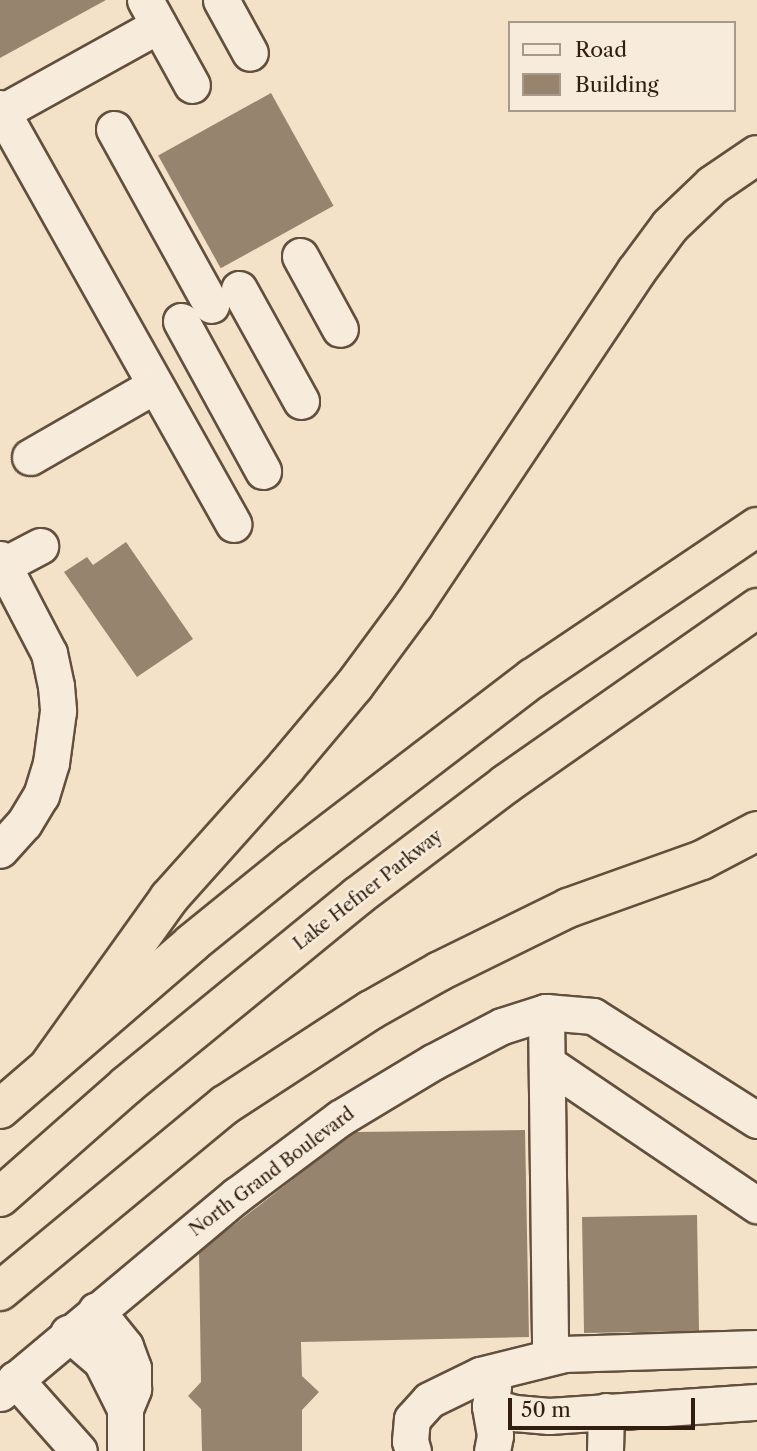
<!DOCTYPE html>
<html>
<head>
<meta charset="utf-8">
<style>
  body { margin:0 }
  #map { position:relative; width:757px; height:1451px; overflow:hidden; background:#f3e2c7; font-family:"Libre Caslon Text",serif }
  div>[style] { position:absolute }
  [style*='--x'] { left:calc(var(--x)*1px); top:calc(var(--y)*1px); width:calc(var(--w)*1px); rotate:calc(var(--a)*1deg) }
  .building>* { inset:0; background:#96846f; transform-origin:0 0 }
  .roads { filter:drop-shadow(2px 0 #624f3d) drop-shadow(-2px 0 #624f3d) drop-shadow(0 2px #624f3d) drop-shadow(0 -2px #624f3d) }
  .minor>* { height:35px; margin:-17.5px; padding:0 17.5px; transform-origin:17.5px; border-radius:17.5px; background:#f7ecdb }
  .highway>* { height:38px; margin:-19px; padding:0 19px; transform-origin:19px; border-radius:19px; background:#f3e2c7 }
  span { translate:-50% -50%; white-space:nowrap; text-align:center; line-height:1.15; -webkit-text-stroke:5px #f7ecdb; paint-order:stroke }
  .street-label { font-size:18px; color:#321e0f }
  .legend { position:absolute; left:508px; top:21px; width:228px; height:91px; box-sizing:border-box; background:#f7ecdb; border:2px solid #a89a89; margin:0; padding:9px 12px; list-style:none; font-size:21px; color:#321e0f }
  .legend li { display:flex; align-items:center; gap:14px; height:35px }
  .legend b { width:35px; border:2px solid #a89a89 }
  .scale { position:absolute; left:508px; top:1398px; width:187px; height:32px; box-sizing:border-box; border:4px solid #321e0f; border-top:0; padding-left:9px; font-size:21px; line-height:24px; white-space:nowrap; color:#321e0f; -webkit-text-stroke:5px #f7ecdb; paint-order:stroke }
</style>
</head>
<body>
<div id="map">
  <div class="building">
    <div style="clip-path:polygon(0 0,106px 0,0 58px)"></div>
    <div style="left:271px;top:93px;width:129px;height:129px;rotate:61deg"></div>
    <div style="clip-path:polygon(126px 542px,193px 639px,137px 677px,64px 572px,87px 557px,93px 565px)"></div>
    <div style="clip-path:polygon(525px 1130px,529px 1337px,301px 1342px,302px 1376px,319px 1392px,302px 1410px,302px 1451px,202px 1451px,201px 1409px,188px 1396px,201px 1382px,199px 1252px,354px 1132px)"></div>
    <div style="left:697px;top:1215px;width:116px;height:115px;rotate:89deg"></div>
  </div>
  <div class="roads">
    <div class="minor">
      <div style="--x:145;--y:0;--w:97;--a:61.1"></div>
      <div style="--x:221;--y:0;--w:60;--a:61.3"></div>
      <div style="--x:0;--y:108;--w:477;--a:60.7"></div>
      <div style="--x:2;--y:112;--w:179;--a:-29"></div>
      <div style="--x:114;--y:129;--w:201;--a:61.1"></div>
      <div style="--x:300;--y:256;--w:83;--a:61.3"></div>
      <div style="--x:239;--y:289;--w:128;--a:61"></div>
      <div style="--x:181;--y:321;--w:171;--a:61.3"></div>
      <div style="--x:30;--y:457;--w:144;--a:-29.9"></div>
      <div style="--x:0;--y:559;--w:106;--a:62.5"></div>
      <div style="--x:49;--y:653;--w:34;--a:78"></div>
      <div style="--x:56;--y:686;--w:25;--a:85"></div>
      <div style="--x:58;--y:711;--w:52;--a:97.7"></div>
      <div style="--x:51;--y:763;--w:34;--a:107"></div>
      <div style="--x:41;--y:795;--w:33;--a:121"></div>
      <div style="--x:24;--y:823;--w:36;--a:132"></div>
      <div style="--x:4;--y:565;--w:41;--a:-27.8"></div>
      <div style="--x:546;--y:1012;--w:345;--a:89.3"></div>
      <div style="--x:547;--y:1063;--w:254;--a:34.1"></div>
      <div style="--x:68;--y:1333;--w:43;--a:40.3"></div>
      <div style="--x:101;--y:1361;--w:54;--a:63.4"></div>
      <div style="--x:125;--y:1409;--w:22;--a:-68"></div>
      <div style="--x:133;--y:1389;--w:21;--a:-90"></div>
      <div style="--x:133;--y:1368;--w:23;--a:-110"></div>
      <div style="--x:125;--y:1346;--w:46;--a:-128.9"></div>
      <div style="--x:15;--y:1379;--w:96;--a:48.4"></div>
      <div style="--x:0;--y:1393;--w:309;--a:-39.9"></div>
      <div style="--x:237;--y:1195;--w:129;--a:-36.8"></div>
      <div style="--x:340;--y:1118;--w:109;--a:-31.1"></div>
      <div style="--x:433;--y:1062;--w:78;--a:-27.6"></div>
      <div style="--x:502;--y:1026;--w:46;--a:-17.7"></div>
      <div style="--x:546;--y:1012;--w:47;--a:4.9"></div>
      <div style="--x:593;--y:1016;--w:194;--a:32.4"></div>
      <div style="--x:490;--y:1406;--w:26;--a:16"></div>
      <div style="--x:515;--y:1413;--w:34;--a:5"></div>
      <div style="--x:549;--y:1416;--w:208;--a:-3.9"></div>
      <div style="--x:125;--y:1409;--w:42;--a:90"></div>
      <div style="--x:413;--y:1451;--w:10;--a:-107"></div>
      <div style="--x:410;--y:1441;--w:22;--a:-85"></div>
      <div style="--x:412;--y:1419;--w:25;--a:-48"></div>
      <div style="--x:429;--y:1400;--w:57;--a:-26.1"></div>
      <div style="--x:480;--y:1375;--w:87;--a:-14"></div>
      <div style="--x:564;--y:1354;--w:193;--a:-1.8"></div>
      <div style="--x:492;--y:1451;--w:16;--a:-79"></div>
      <div style="--x:495;--y:1435;--w:29;--a:-100"></div>
      <div style="--x:490;--y:1406;--w:20;--a:-81"></div>
      <div style="--x:605;--y:1451;--w:40;--a:-88.6"></div>
    </div>
    <div class="highway">
      <div style="--x:51;--y:1063;--w:203;--a:-54.4"></div>
      <div style="--x:169;--y:898;--w:176;--a:-48.2"></div>
      <div style="--x:286;--y:767;--w:106;--a:-50"></div>
      <div style="--x:354;--y:686;--w:101;--a:-53.5"></div>
      <div style="--x:414;--y:605;--w:400;--a:-56.3"></div>
      <div style="--x:636;--y:272;--w:57;--a:-53.5"></div>
      <div style="--x:670;--y:226;--w:59;--a:-43.6"></div>
      <div style="--x:713;--y:185;--w:53;--a:-34.3"></div>
      <div style="--x:0;--y:1109;--w:254;--a:-40.8"></div>
      <div style="--x:192;--y:943;--w:129;--a:-39"></div>
      <div style="--x:292;--y:862;--w:303;--a:-37.4"></div>
      <div style="--x:533;--y:678;--w:270;--a:-34"></div>
      <div style="--x:0;--y:1197;--w:169;--a:-41.4"></div>
      <div style="--x:127;--y:1085;--w:298;--a:-39.3"></div>
      <div style="--x:358;--y:896;--w:186;--a:-37.1"></div>
      <div style="--x:506;--y:784;--w:307;--a:-35"></div>
      <div style="--x:0;--y:1291;--w:292;--a:-39.6"></div>
      <div style="--x:225;--y:1105;--w:174;--a:-33.1"></div>
      <div style="--x:371;--y:1010;--w:79;--a:-29.5"></div>
      <div style="--x:440;--y:971;--w:143;--a:-26.2"></div>
      <div style="--x:568;--y:908;--w:142;--a:-19.7"></div>
      <div style="--x:702;--y:860;--w:62;--a:-27.8"></div>
    </div>
  </div>
  <div class="street-label">
    <span style="left:368px;top:890px;rotate:-38deg">Lake Hefner Parkway</span>
    <span style="left:272px;top:1172px;rotate:-37deg">North Grand Boulevard</span>
  </div>
  <ul class="legend">
  <li><b style="height:9px;background:#f7ecdb"></b>Road</li>
  <li><b style="height:19px;background:#96846f"></b>Building</li>
  </ul>
  <div class="scale">50 m</div>
</div>
</body>
</html>
